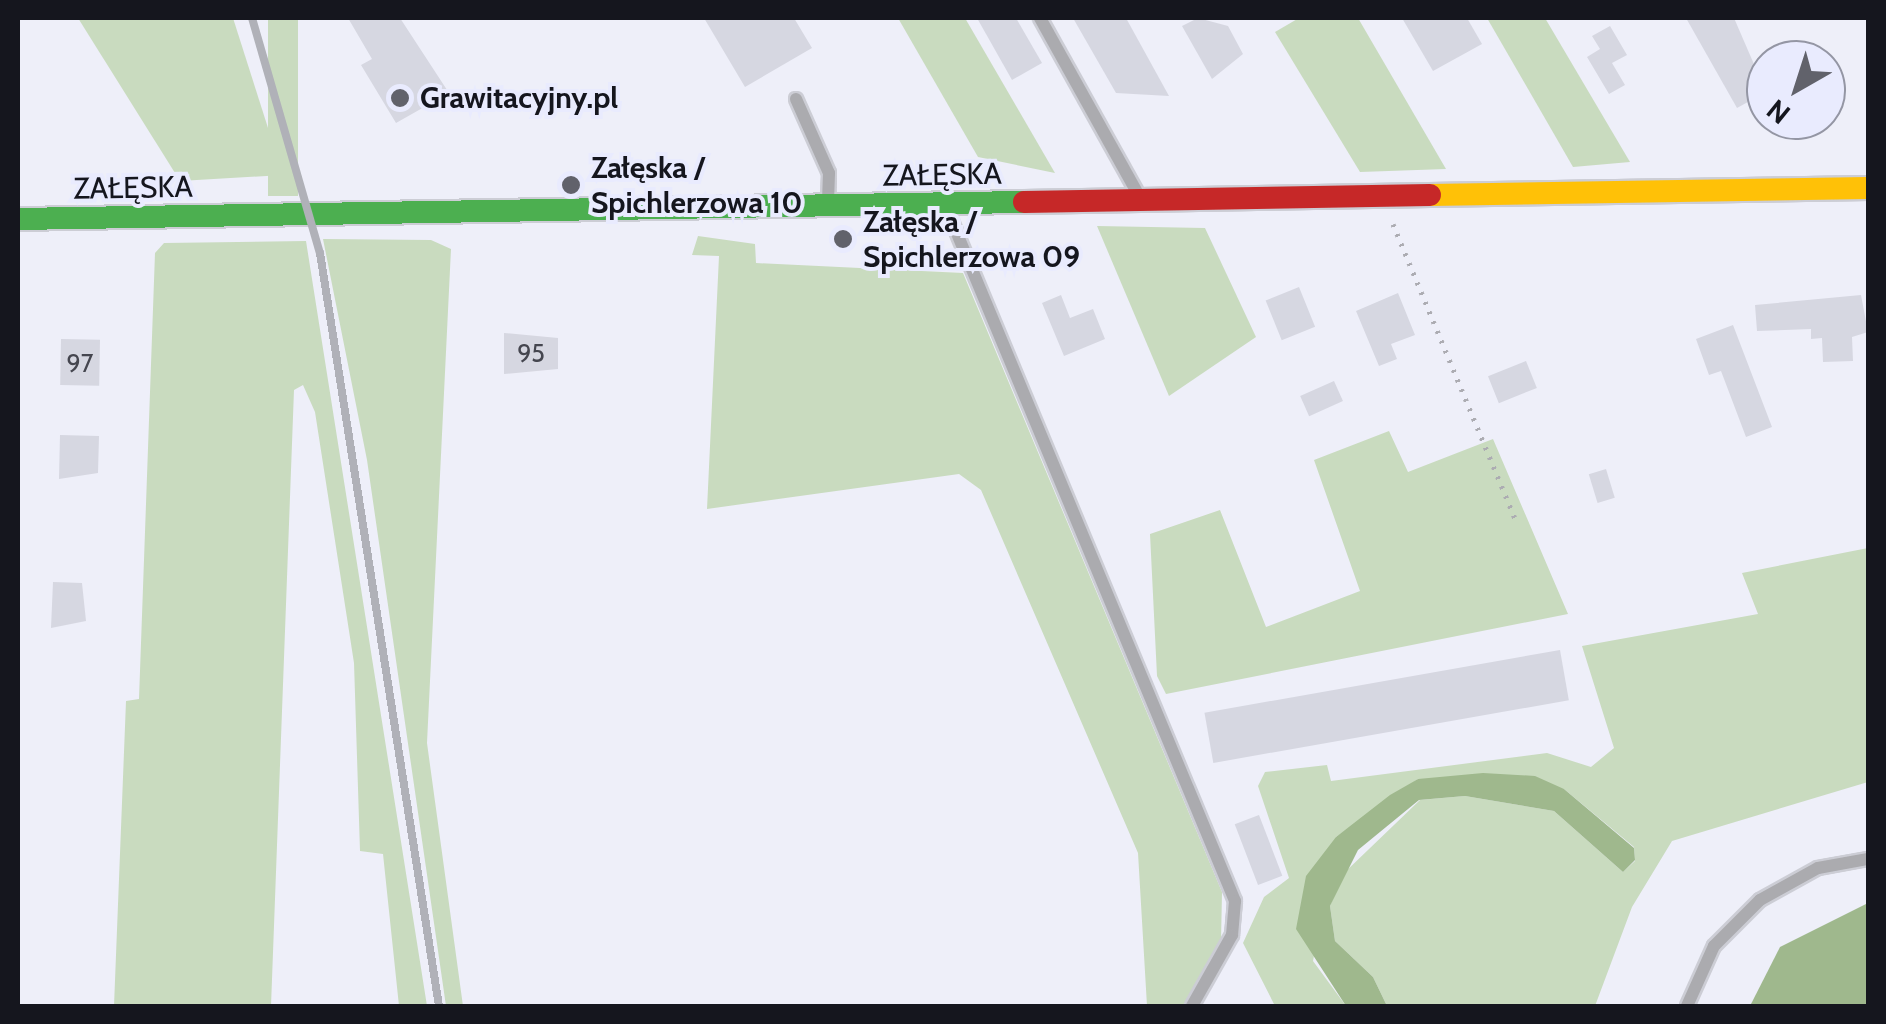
<!DOCTYPE html>
<html>
<head>
<meta charset="utf-8">
<style>
  body { margin:0 }
  #map { position:relative; width:1886px; height:1024px; overflow:hidden; background:#eeeff9; font-family:Cabin,sans-serif }
  div>[style] { position:absolute }
  [style*='--x'] { left:calc(var(--x)*1px); top:calc(var(--y)*1px); width:calc(var(--w)*1px); rotate:calc(var(--a)*1deg) }
  .green>* { inset:0; background:#c9dbbf; transform-origin:0 0 }
  .water>* { inset:0; background:#9fb88d }
  .building>* { inset:0; background:#d6d7e1; transform-origin:0 0 }
  .path>* { height:5px; margin-top:-2.5px; transform-origin:0; background:repeating-linear-gradient(90deg,#acacb2 0 2.5px,transparent 0 10.5px) }
  .roads { filter:drop-shadow(2px 0 #cccdd5) drop-shadow(-2px 0 #cccdd5) drop-shadow(0 2px #cccdd5) drop-shadow(0 -2px #cccdd5) }
  .lane>* { height:12px; margin:-6px; padding:0 6px; transform-origin:6px; border-radius:6px; background:#ababaf }
  .fast>* { height:22px; margin:-11px; padding:0 11px; transform-origin:11px; border-radius:11px; background:#4caf50 }
  .slow>* { height:22px; margin:-11px; padding:0 11px; transform-origin:11px; border-radius:11px; background:#ffc107 }
  .jam>* { height:22px; margin:-11px; padding:0 11px; transform-origin:11px; border-radius:11px; background:#c62828 }
  .rail>* { height:8px; margin:-4px; padding:0 4px; transform-origin:4px; border-radius:4px; background:#b0b1b8 }
  .dots>* { width:28px; height:28px; translate:-50% -50%; box-sizing:border-box; border:5px solid #e9ebfe; border-radius:50% }
  span { translate:-50% -50%; white-space:nowrap; text-align:center; line-height:1.15; -webkit-text-stroke:8px #e9ebfe; paint-order:stroke }
  .number-label { font-size:25px; color:#45464f }
  .number-label span { -webkit-text-stroke-width:0 }
  .poi-label { font-size:30px; color:#15161e; font-weight:700 }
  .left { translate:0 -50%; text-align:left }
  .street-label { font-size:30px; color:#15161e }
  .frame { position:absolute; inset:0; border:20px solid #15161e; pointer-events:none }
  .north { position:absolute; left:1746px; top:40px; width:100px; height:100px; box-sizing:border-box; background:#e9ebfe; border:2px solid #9496a4; border-radius:50%; rotate:219deg; font-size:28px; font-weight:700; line-height:40px; text-align:center; color:#15161e }
  .north::after { content:''; display:block; margin:auto; width:35px; height:45px; background:#61626b; clip-path:polygon(50% 0,100% 100%,50% 72%,0 100%) }
</style>
</head>
<body>
<div id="map">
  <div class="green">
    <div style="clip-path:polygon(78px 18px,233px 18px,283px 175px,180px 181px)"></div>
    <div style="left:268px;top:18px;width:30px;height:178px"></div>
    <div style="clip-path:polygon(898px 18px,965px 18px,1055px 173px,978px 157px)"></div>
    <div style="clip-path:polygon(1299px 18px,1358px 18px,1446px 169px,1360px 172px,1275px 32px)"></div>
    <div style="clip-path:polygon(1487px 18px,1545px 18px,1630px 162px,1573px 167px)"></div>
    <div style="clip-path:polygon(1097px 226px,1205px 228px,1256px 337px,1169px 396px)"></div>
    <div style="clip-path:polygon(698px 236px,755px 244px,756px 263px,963px 273px,1222px 892px,1221px 942px,1183px 1006px,1147px 1006px,1138px 853px,981px 490px,959px 474px,707px 509px,719px 256px,692px 255px)"></div>
    <div style="clip-path:polygon(323px 239px,431px 240px,451px 249px,427px 743px,463px 1006px,446px 1006px,367px 460px)"></div>
    <div style="clip-path:polygon(306px 241px,427px 1006px,399px 1006px,383px 854px,360px 851px,354px 663px,315px 412px,303px 385px,294px 390px,271px 1006px,114px 1006px,126px 701px,139px 699px,155px 253px,164px 243px)"></div>
    <div style="clip-path:polygon(1389px 431px,1408px 472px,1493px 439px,1568px 614px,1166px 694px,1157px 676px,1150px 534px,1220px 510px,1266px 627px,1360px 591px,1314px 460px)"></div>
    <div style="clip-path:polygon(1868px 548px,1868px 782px,1672px 841px,1632px 907px,1595px 1006px,1387px 1006px,1373px 977px,1335px 941px,1330px 906px,1343px 874px,1420px 800px,1465px 796px,1554px 811px,1623px 872px,1635px 861px,1634px 847px,1564px 789px,1418px 779px,1336px 837px,1313px 961px,1346px 1006px,1275px 1006px,1243px 943px,1264px 897px,1289px 878px,1258px 786px,1265px 772px,1327px 765px,1331px 781px,1547px 753px,1591px 767px,1614px 748px,1582px 646px,1758px 614px,1742px 573px)"></div>
  </div>
  <div class="water">
    <div style="clip-path:polygon(1483px 773px,1535px 776px,1564px 789px,1634px 848px,1635px 860px,1623px 872px,1554px 811px,1465px 796px,1419px 800px,1358px 850px,1330px 906px,1335px 941px,1373px 977px,1387px 1006px,1346px 1006px,1296px 929px,1306px 876px,1336px 837px,1390px 795px,1418px 779px)"></div>
    <div style="clip-path:polygon(1868px 903px,1868px 1006px,1750px 1006px,1780px 947px)"></div>
  </div>
  <div class="building">
    <div style="clip-path:polygon(348px 18px,400px 18px,449px 93px,396px 123px,361px 65px,372px 59px)"></div>
    <div style="clip-path:polygon(704px 18px,794px 18px,812px 48px,745px 87px)"></div>
    <div style="clip-path:polygon(977px 18px,1016px 18px,1042px 63px,1012px 80px)"></div>
    <div style="clip-path:polygon(1073px 18px,1126px 18px,1169px 96px,1116px 93px)"></div>
    <div style="clip-path:polygon(1198px 18px,1228px 26px,1243px 54px,1212px 79px,1182px 26px)"></div>
    <div style="clip-path:polygon(1402px 18px,1467px 18px,1482px 44px,1433px 71px)"></div>
    <div style="clip-path:polygon(1686px 18px,1734px 18px,1766px 92px,1737px 108px)"></div>
    <div style="clip-path:polygon(1610px 26px,1627px 55px,1612px 63px,1625px 85px,1609px 94px,1587px 57px,1600px 49px,1592px 36px)"></div>
    <div style="left:1299px;top:287px;width:43px;height:36px;rotate:68deg"></div>
    <div style="clip-path:polygon(1398px 293px,1415px 335px,1391px 344px,1397px 359px,1379px 366px,1356px 311px)"></div>
    <div style="clip-path:polygon(1061px 295px,1070px 318px,1093px 309px,1105px 339px,1064px 356px,1042px 303px)"></div>
    <div style="clip-path:polygon(1861px 295px,1868px 332px,1852px 337px,1853px 361px,1823px 362px,1822px 338px,1811px 339px,1811px 329px,1757px 331px,1755px 305px)"></div>
    <div style="clip-path:polygon(1733px 325px,1772px 427px,1746px 437px,1721px 371px,1709px 375px,1696px 339px)"></div>
    <div style="clip-path:polygon(504px 333px,558px 338px,558px 369px,504px 374px)"></div>
    <div style="left:61px;top:339px;width:39px;height:46px;rotate:1deg"></div>
    <div style="left:1526px;top:361px;width:29px;height:41px;rotate:68deg"></div>
    <div style="left:1334px;top:381px;width:22px;height:37px;rotate:66deg"></div>
    <div style="clip-path:polygon(60px 435px,99px 436px,98px 473px,59px 479px)"></div>
    <div style="left:1606px;top:469px;width:30px;height:18px;rotate:73deg"></div>
    <div style="clip-path:polygon(53px 582px,82px 583px,86px 621px,51px 628px)"></div>
    <div style="left:1560px;top:650px;width:51px;height:361px;rotate:80deg"></div>
    <div style="left:1259px;top:815px;width:65px;height:26px;rotate:69deg"></div>
  </div>
  <div class="path">
    <div style="--x:1393;--y:224;--w:321;--a:67.5"></div>
  </div>
  <div class="roads">
    <div class="lane">
      <div style="--x:1040;--y:18;--w:204;--a:60.9"></div>
      <div style="--x:796;--y:99;--w:81;--a:66"></div>
      <div style="--x:829;--y:173;--w:31;--a:92"></div>
      <div style="--x:946;--y:207;--w:752;--a:67.39"></div>
      <div style="--x:1235;--y:901;--w:34;--a:95"></div>
      <div style="--x:1232;--y:935;--w:81;--a:119.4"></div>
      <div style="--x:1687;--y:1006;--w:66;--a:-65.8"></div>
      <div style="--x:1714;--y:946;--w:65;--a:-45"></div>
      <div style="--x:1760;--y:900;--w:66;--a:-28.9"></div>
      <div style="--x:1818;--y:868;--w:51;--a:-10.2"></div>
    </div>
    <div class="fast">
      <div style="--x:18;--y:219;--w:1006;--a:-0.97"></div>
    </div>
    <div class="slow">
      <div style="--x:1430;--y:195;--w:438;--a:-0.9"></div>
    </div>
    <div class="jam">
      <div style="--x:1024;--y:202;--w:406;--a:-1"></div>
    </div>
  </div>
  <div class="rail">
    <div style="--x:252;--y:18;--w:245;--a:73.9"></div>
    <div style="--x:320;--y:253;--w:762;--a:81.02"></div>
  </div>
  <div class="dots">
    <div style="left:400px;top:98px;background:#61626b"></div>
    <div style="left:571px;top:185px;background:#61626b"></div>
    <div style="left:843px;top:239px;background:#61626b"></div>
  </div>
  <div class="number-label">
    <span style="left:531px;top:353px">95</span>
    <span style="left:80px;top:363px">97</span>
  </div>
  <div class="poi-label">
    <span class="left" style="left:420px;top:98px">Grawitacyjny.pl</span>
    <span class="left" style="left:591px;top:185px">Załęska /<br>Spichlerzowa 10</span>
    <span class="left" style="left:863px;top:239px">Załęska /<br>Spichlerzowa 09</span>
  </div>
  <div class="street-label">
    <span style="left:942px;top:175px;rotate:-1deg">ZAŁĘSKA</span>
    <span style="left:133px;top:188px;rotate:-1deg">ZAŁĘSKA</span>
  </div>
  <div class="frame"></div>
  <div class="north">N</div>
</div>
</body>
</html>
